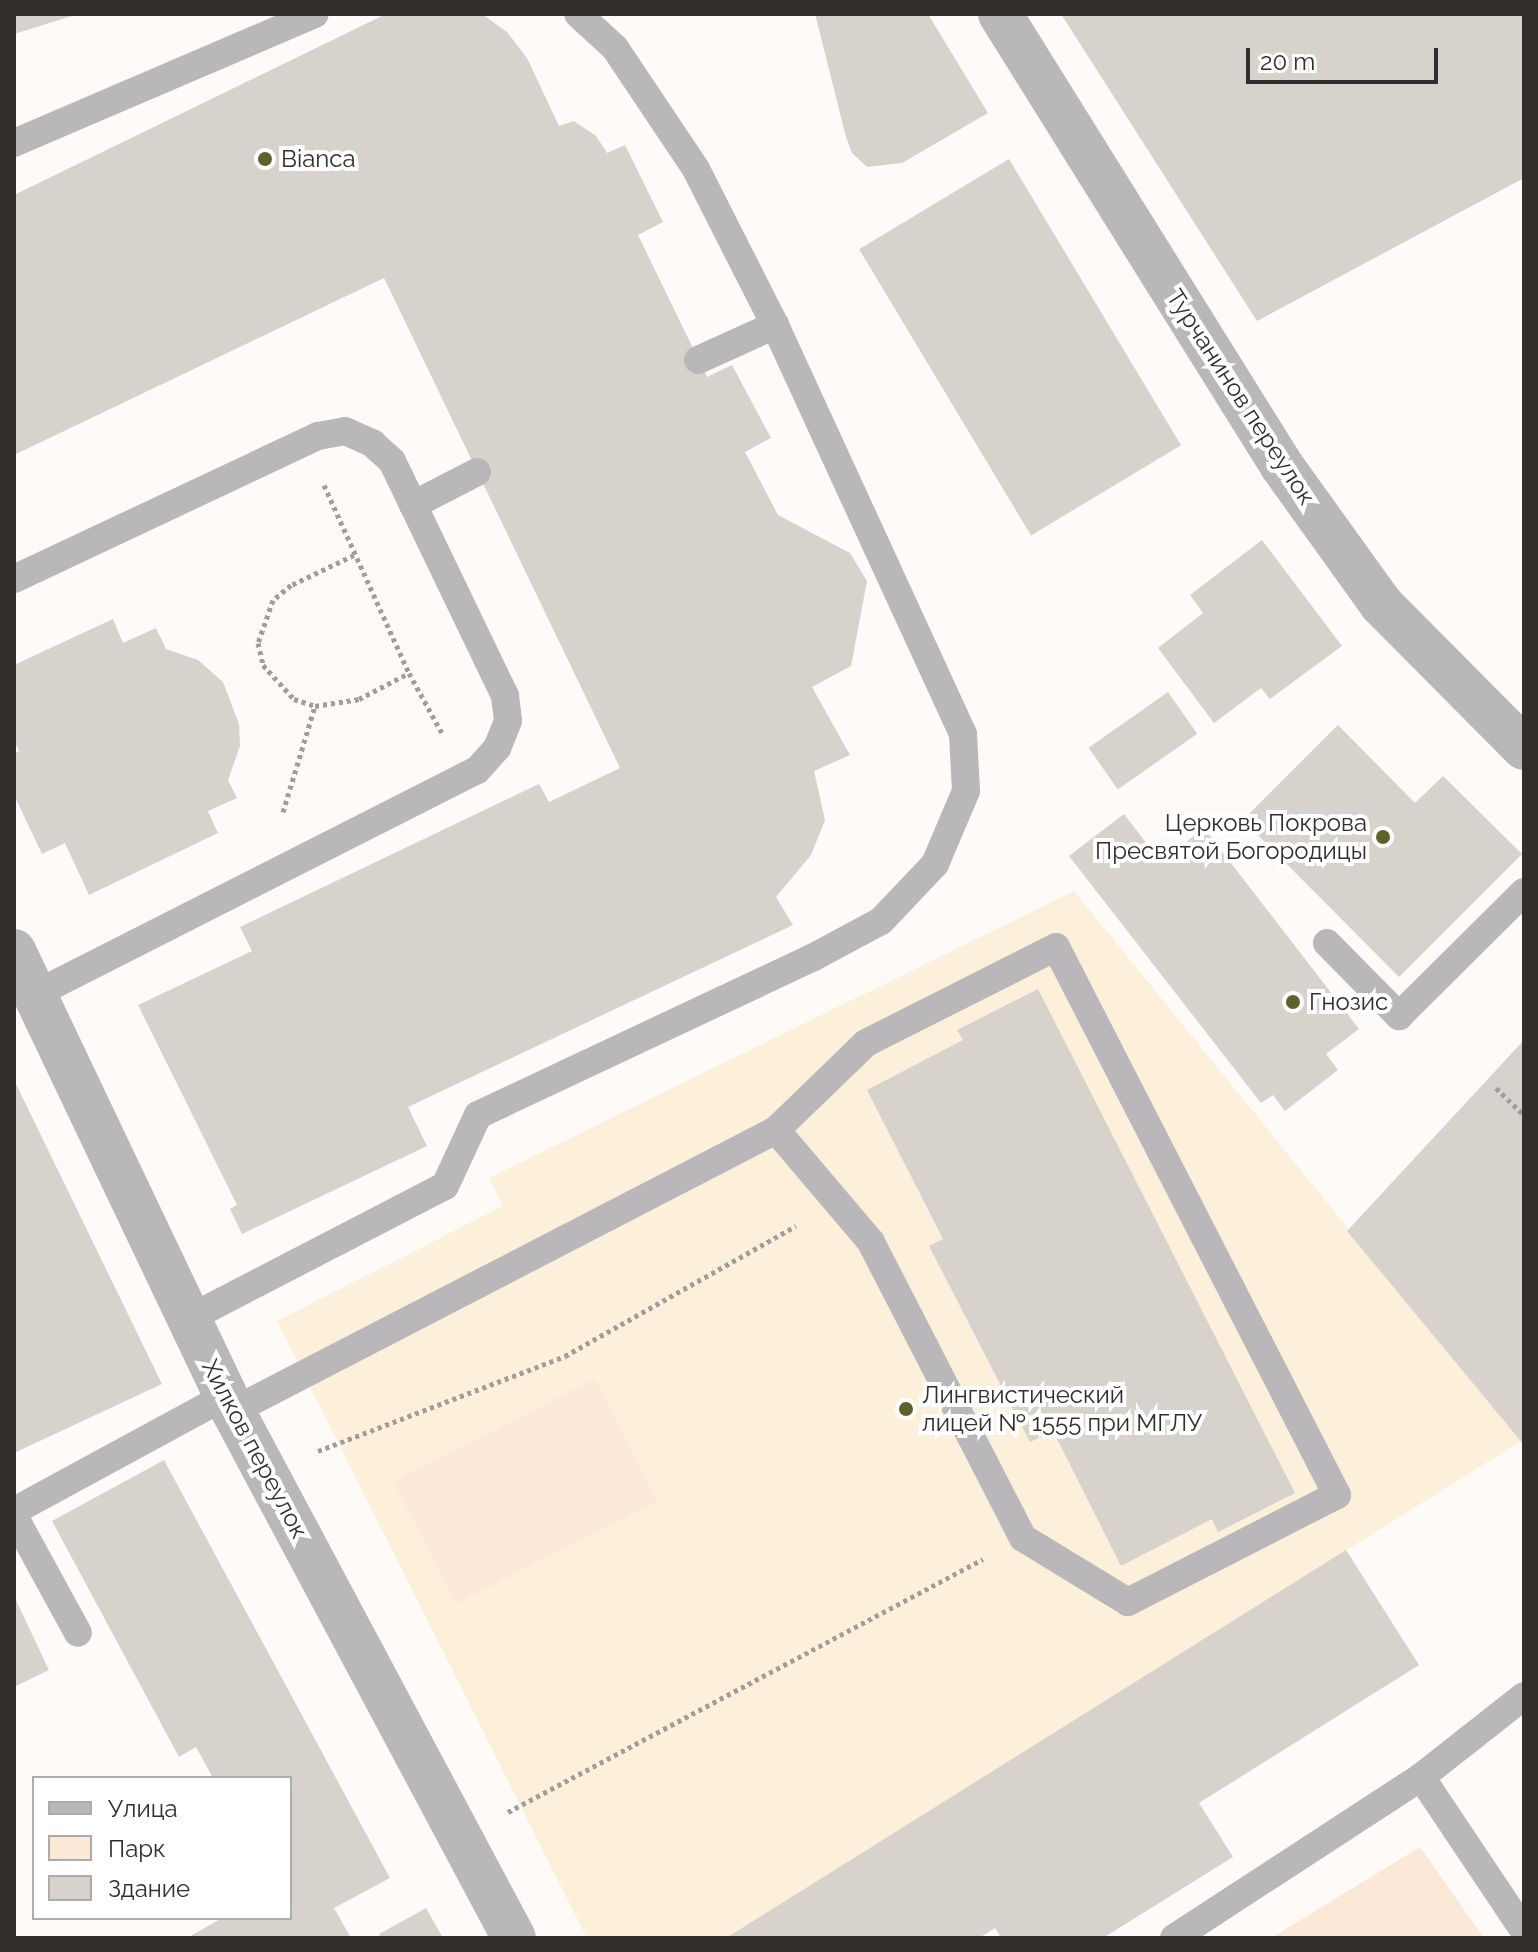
<!DOCTYPE html>
<html>
<head>
<meta charset="utf-8">
<style>
  body { margin:0 }
  #map { position:relative; width:1538px; height:1952px; overflow:hidden; background:#fefaf7; font-family:Raleway,sans-serif }
  div>[style] { position:absolute }
  [style*='--x'] { left:calc(var(--x)*1px); top:calc(var(--y)*1px); width:calc(var(--w)*1px); rotate:calc(var(--a)*1deg) }
  .education>* { inset:0; background:#fcf0db }
  .green>* { inset:0; background:#fbe8d7; transform-origin:0 0 }
  .building>* { inset:0; background:#d8d2cd; transform-origin:0 0 }
  .path>* { height:5px; margin-top:-2.5px; transform-origin:0; background:repeating-linear-gradient(90deg,#a19d9a 0 4px,transparent 0 8px) }
  .service>* { height:28px; margin:-14px; padding:0 14px; transform-origin:14px; border-radius:14px; background:#bab7ba }
  .minor>* { height:44px; margin:-22px; padding:0 22px; transform-origin:22px; border-radius:22px; background:#bab7ba }
  .dots>* { width:22px; height:22px; translate:-50% -50%; box-sizing:border-box; border:4px solid #fff; border-radius:50% }
  span { translate:-50% -50%; white-space:nowrap; text-align:center; line-height:1.15; -webkit-text-stroke:8px #fff; paint-order:stroke }
  .poi-label { font-size:24px; color:#312e2c }
  .left { translate:0 -50%; text-align:left }
  .right { translate:-100% -50%; text-align:right }
  .street-label { font-size:24px; color:#312e2c }
  .frame { position:absolute; inset:0; border:16px solid #312e2c; pointer-events:none }
  .legend { position:absolute; left:32px; top:1776px; width:260px; height:144px; box-sizing:border-box; background:#fff; border:2px solid #adabab; margin:0; padding:10px 14px; list-style:none; font-size:24px; color:#312e2c }
  .legend li { display:flex; align-items:center; gap:16px; height:40px }
  .legend b { width:40px; border:2px solid #adabab }
  .scale { position:absolute; left:1246px; top:48px; width:192px; height:36px; box-sizing:border-box; border:4px solid #312e2c; border-top:0; padding-left:10px; font-size:24px; line-height:28px; white-space:nowrap; color:#312e2c; -webkit-text-stroke:6px #fff; paint-order:stroke }
</style>
</head>
<body>
<div id="map">
  <div class="education">
    <div style="clip-path:polygon(1074px 891px,1521px 1441px,726px 1938px,587px 1938px,277px 1321px,503px 1206px,489px 1178px)"></div>
  </div>
  <div class="green">
    <div style="left:595px;top:1379px;width:137px;height:226px;rotate:63deg"></div>
    <div style="clip-path:polygon(1420px 1847px,1484px 1938px,1271px 1938px)"></div>
  </div>
  <div class="building">
    <div style="clip-path:polygon(14px 14px,75px 14px,75px 15px,14px 34px)"></div>
    <div style="clip-path:polygon(386px 14px,482px 14px,507px 32px,527px 58px,559px 126px,574px 121px,596px 136px,607px 153px,625px 145px,663px 222px,638px 235px,707px 377px,732px 365px,771px 438px,745px 452px,778px 515px,850px 553px,867px 581px,851px 666px,812px 687px,850px 755px,814px 771px,825px 820px,811px 855px,776px 897px,793px 925px,408px 1107px,427px 1146px,242px 1234px,230px 1209px,237px 1205px,138px 1005px,252px 951px,240px 927px,539px 784px,549px 802px,620px 768px,384px 278px,14px 455px,14px 195px)"></div>
    <div style="clip-path:polygon(815px 14px,928px 14px,988px 113px,902px 163px,867px 167px,852px 153px,846px 137px)"></div>
    <div style="clip-path:polygon(1061px 14px,1524px 14px,1524px 178px,1257px 321px)"></div>
    <div style="left:1009px;top:159px;width:334px;height:175px;rotate:59deg"></div>
    <div style="clip-path:polygon(1262px 540px,1342px 646px,1270px 699px,1261px 688px,1214px 723px,1158px 648px,1203px 613px,1190px 595px)"></div>
    <div style="clip-path:polygon(113px 619px,123px 643px,156px 628px,166px 649px,198px 660px,223px 682px,239px 724px,240px 746px,228px 780px,237px 798px,208px 811px,218px 833px,89px 895px,65px 843px,42px 854px,14px 795px,14px 754px,19px 751px,14px 740px,14px 665px)"></div>
    <div style="left:1168px;top:692px;width:51px;height:97px;rotate:55deg"></div>
    <div style="clip-path:polygon(1338px 725px,1415px 803px,1443px 776px,1522px 854px,1399px 977px,1243px 820px)"></div>
    <div style="clip-path:polygon(1124px 814px,1161px 862px,1204px 828px,1359px 1029px,1326px 1054px,1338px 1070px,1285px 1111px,1273px 1095px,1261px 1103px,1069px 856px)"></div>
    <div style="clip-path:polygon(1038px 989px,1295px 1493px,1218px 1532px,1212px 1519px,1121px 1566px,1053px 1431px,1030px 1442px,929px 1246px,943px 1239px,867px 1090px,963px 1040px,957px 1030px)"></div>
    <div style="clip-path:polygon(1524px 1040px,1524px 1445px,1347px 1231px)"></div>
    <div style="clip-path:polygon(14px 1080px,162px 1384px,14px 1453px)"></div>
    <div style="clip-path:polygon(164px 1460px,390px 1878px,334px 1908px,351px 1938px,187px 1938px,222px 1918px,290px 1918px,290px 1778px,213px 1778px,196px 1747px,179px 1757px,52px 1521px)"></div>
    <div style="clip-path:polygon(1346px 1550px,1419px 1665px,1199px 1803px,1233px 1857px,1103px 1938px,1001px 1938px,995px 1928px,979px 1938px,726px 1938px)"></div>
    <div style="clip-path:polygon(14px 1596px,49px 1670px,14px 1687px)"></div>
    <div style="clip-path:polygon(426px 1908px,443px 1938px,381px 1938px,379px 1934px)"></div>
  </div>
  <div class="path">
    <div style="--x:324;--y:485;--w:206;--a:65.7"></div>
    <div style="--x:354;--y:555;--w:70;--a:154.5"></div>
    <div style="--x:291;--y:585;--w:23;--a:140"></div>
    <div style="--x:273;--y:600;--w:46;--a:109.2"></div>
    <div style="--x:258;--y:643;--w:23;--a:77"></div>
    <div style="--x:263;--y:665;--w:46;--a:47.6"></div>
    <div style="--x:294;--y:699;--w:22;--a:18"></div>
    <div style="--x:315;--y:706;--w:45;--a:-9"></div>
    <div style="--x:359;--y:699;--w:56;--a:-27.5"></div>
    <div style="--x:409;--y:673;--w:68;--a:61.2"></div>
    <div style="--x:283;--y:812;--w:111;--a:-73.2"></div>
    <div style="--x:1496;--y:1088;--w:39;--a:44"></div>
    <div style="--x:318;--y:1451;--w:265;--a:-21"></div>
    <div style="--x:565;--y:1356;--w:265;--a:-29.4"></div>
    <div style="--x:508;--y:1812;--w:538;--a:-28.04"></div>
  </div>
  <div class="service">
    <div style="--x:14;--y:143;--w:327;--a:-23.2"></div>
    <div style="--x:698;--y:360;--w:85;--a:-24.4"></div>
    <div style="--x:413;--y:505;--w:72;--a:-27.3"></div>
    <div style="--x:14;--y:579;--w:336;--a:-25.2"></div>
    <div style="--x:318;--y:436;--w:27;--a:-10"></div>
    <div style="--x:345;--y:431;--w:30;--a:24"></div>
    <div style="--x:372;--y:443;--w:27;--a:42"></div>
    <div style="--x:392;--y:461;--w:261;--a:64.3"></div>
    <div style="--x:505;--y:696;--w:25;--a:83"></div>
    <div style="--x:508;--y:721;--w:29;--a:112"></div>
    <div style="--x:497;--y:748;--w:30;--a:132"></div>
    <div style="--x:477;--y:770;--w:495;--a:153.1"></div>
    <div style="--x:1327;--y:943;--w:103;--a:45.4"></div>
    <div style="--x:1399;--y:1016;--w:176;--a:-44.8"></div>
    <div style="--x:188;--y:1319;--w:289;--a:-27.4"></div>
    <div style="--x:445;--y:1186;--w:78;--a:-65.1"></div>
    <div style="--x:478;--y:1115;--w:369;--a:-25.2"></div>
    <div style="--x:812;--y:958;--w:78;--a:-28.2"></div>
    <div style="--x:881;--y:921;--w:79;--a:-46.5"></div>
    <div style="--x:935;--y:864;--w:79;--a:-67"></div>
    <div style="--x:966;--y:791;--w:57;--a:-93"></div>
    <div style="--x:963;--y:734;--w:450;--a:-114.7"></div>
    <div style="--x:775;--y:325;--w:175;--a:-116.9"></div>
    <div style="--x:696;--y:169;--w:146;--a:-123.8"></div>
    <div style="--x:615;--y:48;--w:50;--a:-137.4"></div>
    <div style="--x:233;--y:1411;--w:611;--a:-27.36"></div>
    <div style="--x:776;--y:1130;--w:125;--a:-44"></div>
    <div style="--x:866;--y:1043;--w:213;--a:-26.8"></div>
    <div style="--x:1056;--y:947;--w:616;--a:62.85"></div>
    <div style="--x:1337;--y:1495;--w:235;--a:152.9"></div>
    <div style="--x:1128;--y:1602;--w:123;--a:-148.6"></div>
    <div style="--x:1023;--y:1538;--w:333;--a:-117.2"></div>
    <div style="--x:871;--y:1242;--w:147;--a:-130.3"></div>
    <div style="--x:14;--y:1511;--w:241;--a:-28.5"></div>
    <div style="--x:14;--y:1516;--w:133;--a:61.3"></div>
    <div style="--x:1421;--y:1777;--w:185;--a:56.2"></div>
    <div style="--x:1174;--y:1938;--w:295;--a:-33.1"></div>
    <div style="--x:1421;--y:1777;--w:131;--a:-38.2"></div>
  </div>
  <div class="minor">
    <div style="--x:1000;--y:14;--w:533;--a:58.04"></div>
    <div style="--x:1282;--y:466;--w:170;--a:54.3"></div>
    <div style="--x:1381;--y:604;--w:203;--a:45.2"></div>
    <div style="--x:14;--y:951;--w:509;--a:64.54"></div>
    <div style="--x:233;--y:1411;--w:597;--a:61.93"></div>
  </div>
  <div class="dots">
    <div style="left:265px;top:159px;background:#60602d"></div>
    <div style="left:1383px;top:837px;background:#60602d"></div>
    <div style="left:1293px;top:1002px;background:#60602d"></div>
    <div style="left:906px;top:1409px;background:#60602d"></div>
  </div>
  <div class="poi-label">
    <span class="left" style="left:281px;top:159px">Bianca</span>
    <span class="right" style="left:1367px;top:837px">Церковь Покрова<br>Пресвятой Богородицы</span>
    <span class="left" style="left:1309px;top:1002px">Гнозис</span>
    <span class="left" style="left:922px;top:1409px">Лингвистический<br>лицей № 1555 при МГЛУ</span>
  </div>
  <div class="street-label">
    <span style="left:1241px;top:397px;rotate:57deg">Турчанинов переулок</span>
    <span style="left:255px;top:1449px;rotate:62deg">Хилков переулок</span>
  </div>
  <div class="frame"></div>
  <ul class="legend">
  <li><b style="height:10px;background:#bab7ba"></b>Улица</li>
  <li><b style="height:22px;background:#fbe8d7"></b>Парк</li>
  <li><b style="height:22px;background:#d8d2cd"></b>Здание</li>
  </ul>
  <div class="scale">20 m</div>
</div>
</body>
</html>
